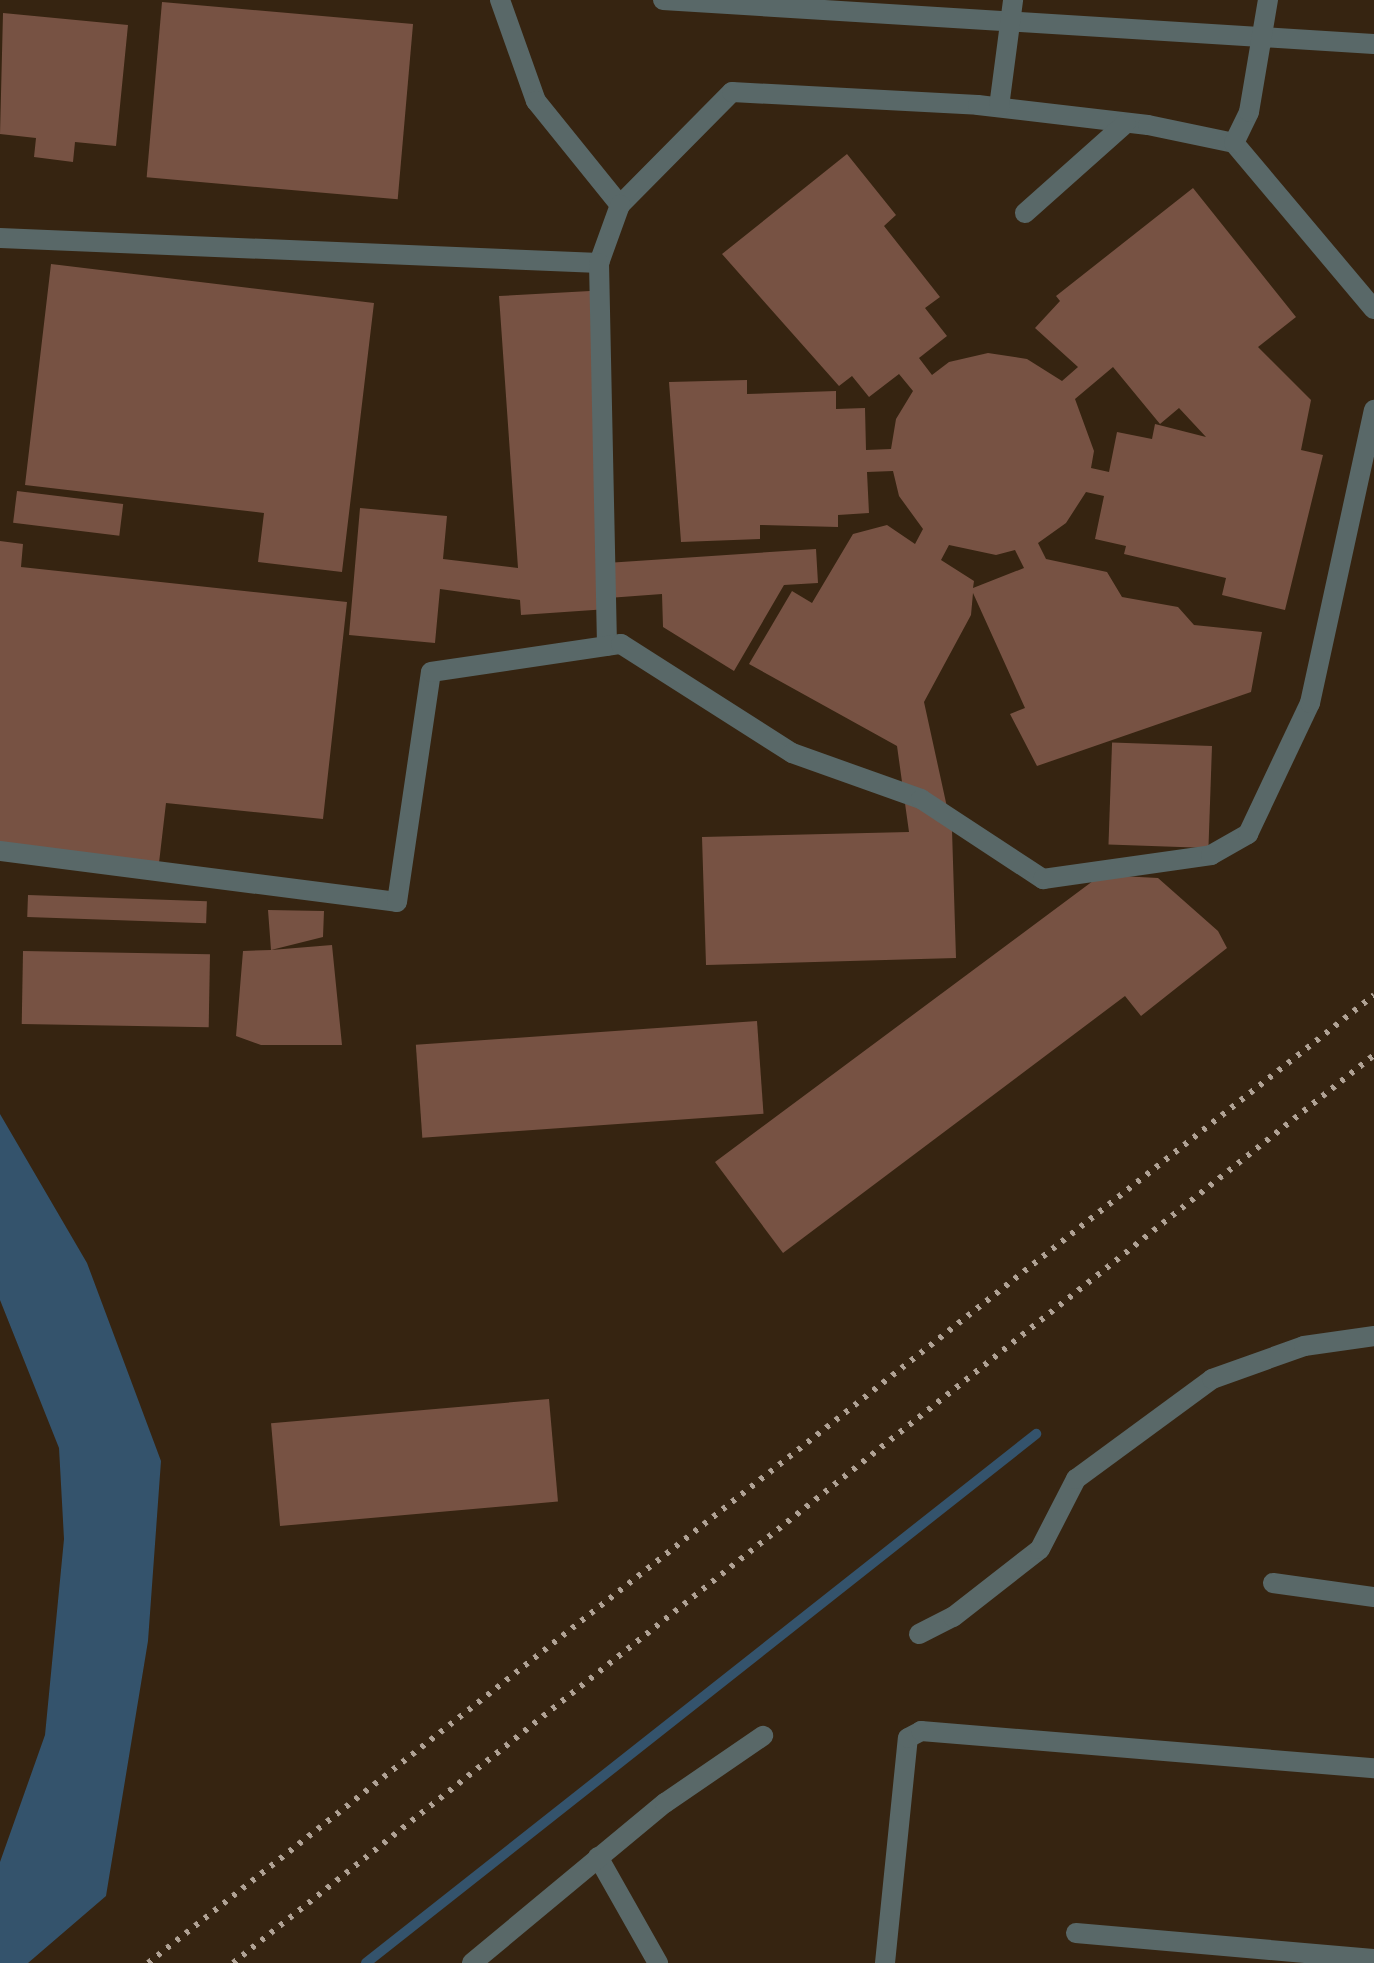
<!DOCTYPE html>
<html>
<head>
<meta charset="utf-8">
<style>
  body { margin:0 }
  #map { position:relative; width:1374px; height:1963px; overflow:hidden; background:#362411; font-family:"IBM Plex Sans",sans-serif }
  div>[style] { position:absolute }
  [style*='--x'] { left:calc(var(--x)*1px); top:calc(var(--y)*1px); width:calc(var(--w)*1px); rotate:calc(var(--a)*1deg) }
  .water>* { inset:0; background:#34536c }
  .stream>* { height:10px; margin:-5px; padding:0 5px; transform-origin:5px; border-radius:5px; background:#34536c }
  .building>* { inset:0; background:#775243; transform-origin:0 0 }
  .minor>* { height:20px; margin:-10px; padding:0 10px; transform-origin:10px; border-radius:10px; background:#596868 }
  .rail>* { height:6px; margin-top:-3px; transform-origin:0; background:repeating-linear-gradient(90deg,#b0a295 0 4px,transparent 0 12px) }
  span { translate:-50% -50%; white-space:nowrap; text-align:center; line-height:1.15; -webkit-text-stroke:8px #362411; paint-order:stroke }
</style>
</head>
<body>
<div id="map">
  <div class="water">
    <div style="clip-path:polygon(0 1114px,87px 1263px,161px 1461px,148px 1641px,106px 1896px,28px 1963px,0 1963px,0 1862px,45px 1735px,64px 1539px,59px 1448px,0 1300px)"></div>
  </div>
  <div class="stream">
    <div style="--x:366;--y:1963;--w:854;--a:-38.29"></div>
  </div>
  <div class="building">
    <div style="left:162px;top:2px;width:252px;height:176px;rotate:5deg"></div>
    <div style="clip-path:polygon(3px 13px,128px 25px,116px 146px,75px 142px,73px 162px,34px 157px,36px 138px,0 134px)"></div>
    <div style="clip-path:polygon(evenodd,847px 154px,896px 215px,884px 226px,940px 297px,925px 308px,947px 336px,919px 358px,932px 375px,949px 362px,988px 353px,1027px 359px,1062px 381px,1078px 367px,1035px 328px,1060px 301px,1056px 296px,1193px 188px,1296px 317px,1258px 347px,1311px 400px,1301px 450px,1323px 455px,1285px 610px,1222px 595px,1226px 578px,1124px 554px,1126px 546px,1095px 539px,1104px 496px,1086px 492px,1066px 523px,1038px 543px,1046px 559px,1107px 572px,1122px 597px,1178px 607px,1194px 625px,1262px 632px,1251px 692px,1037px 766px,1010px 714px,1025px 708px,973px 593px,971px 615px,924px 702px,952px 830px,956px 958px,706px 965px,702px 837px,909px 832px,897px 746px,749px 664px,792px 591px,812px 603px,853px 534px,887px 525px,915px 544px,923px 529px,899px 496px,893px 471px,867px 472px,869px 513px,838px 515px,838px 527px,760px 525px,760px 539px,681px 542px,669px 382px,747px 380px,747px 394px,836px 391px,836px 409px,865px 408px,866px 450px,891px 449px,896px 419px,913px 391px,899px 374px,869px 397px,852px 376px,839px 386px,722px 254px,847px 154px,1113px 367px,1160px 424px,1179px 408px,1206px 437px,1155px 424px,1152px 439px,1117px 432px,1109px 472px,1091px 468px,1094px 451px,1075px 399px,1113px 367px,847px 154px,949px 545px,996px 555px,1015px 550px,1024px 568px,973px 588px,974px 581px,941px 560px,949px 545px)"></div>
    <div style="clip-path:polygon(51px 264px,374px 303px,342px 572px,258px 562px,264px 513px,25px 485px)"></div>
    <div style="clip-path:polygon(590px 291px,606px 563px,816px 549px,818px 583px,784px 585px,734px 671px,663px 627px,662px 594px,608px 598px,608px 609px,521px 615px,520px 600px,440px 589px,435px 643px,349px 635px,360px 508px,447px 516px,443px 559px,518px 568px,499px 296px)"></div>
    <div style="left:17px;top:491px;width:107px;height:32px;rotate:7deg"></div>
    <div style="clip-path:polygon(0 541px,23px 544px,21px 567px,347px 602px,323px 819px,166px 803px,159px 863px,0 846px)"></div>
    <div style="left:1212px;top:746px;width:102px;height:100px;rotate:92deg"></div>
    <div style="clip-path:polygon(1101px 875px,1158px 878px,1218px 931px,1227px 948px,1141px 1016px,1125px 996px,783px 1253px,715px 1162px)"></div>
    <div style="left:28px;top:895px;width:179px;height:22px;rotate:2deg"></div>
    <div style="clip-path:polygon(268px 910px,324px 911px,323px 937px,271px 950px,332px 945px,342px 1045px,261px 1045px,236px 1036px,243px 951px,271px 950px)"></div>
    <div style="left:23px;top:951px;width:187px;height:73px;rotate:1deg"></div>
    <div style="left:757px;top:1021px;width:93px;height:342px;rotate:86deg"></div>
    <div style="left:549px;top:1399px;width:103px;height:279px;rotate:85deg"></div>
  </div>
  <div class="minor">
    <div style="--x:500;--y:0;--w:107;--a:70.4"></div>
    <div style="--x:536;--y:101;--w:134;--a:51.1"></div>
    <div style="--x:620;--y:205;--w:159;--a:-45.3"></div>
    <div style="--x:732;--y:92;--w:246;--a:3"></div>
    <div style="--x:978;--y:105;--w:171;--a:6.7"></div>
    <div style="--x:1148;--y:125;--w:88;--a:11.8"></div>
    <div style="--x:1234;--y:143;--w:217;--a:49.9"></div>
    <div style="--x:663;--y:0;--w:712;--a:3.54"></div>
    <div style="--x:999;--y:107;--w:108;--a:-82.5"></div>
    <div style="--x:1234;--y:143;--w:34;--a:-64"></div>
    <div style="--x:1249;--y:112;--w:114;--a:-80.4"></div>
    <div style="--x:1025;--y:213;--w:135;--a:-41.7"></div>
    <div style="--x:0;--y:238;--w:600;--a:2.39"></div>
    <div style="--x:599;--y:263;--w:62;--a:-70.1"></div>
    <div style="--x:599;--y:263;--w:383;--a:88.8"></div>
    <div style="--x:0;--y:851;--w:400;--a:7.3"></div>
    <div style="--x:397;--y:902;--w:232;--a:-81.6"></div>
    <div style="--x:431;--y:672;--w:192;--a:-8.4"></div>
    <div style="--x:621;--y:644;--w:203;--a:32.5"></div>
    <div style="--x:792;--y:753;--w:137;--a:19.6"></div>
    <div style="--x:921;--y:799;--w:146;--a:33.3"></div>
    <div style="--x:1043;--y:879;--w:170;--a:-8.1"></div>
    <div style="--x:1211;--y:855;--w:43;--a:-29.6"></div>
    <div style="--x:1248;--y:834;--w:145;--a:-64.7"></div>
    <div style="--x:1310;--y:703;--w:300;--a:-77.7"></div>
    <div style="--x:1273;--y:1583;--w:102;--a:7.9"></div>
    <div style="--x:919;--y:1634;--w:38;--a:-27"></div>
    <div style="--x:953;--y:1617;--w:110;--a:-38"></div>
    <div style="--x:1040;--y:1549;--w:79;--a:-62.8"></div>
    <div style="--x:1076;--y:1479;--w:169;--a:-36.3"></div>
    <div style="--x:1212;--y:1379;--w:98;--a:-19.7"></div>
    <div style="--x:1304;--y:1346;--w:71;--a:-8.1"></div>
    <div style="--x:598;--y:1857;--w:122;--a:60.5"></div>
    <div style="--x:1076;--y:1933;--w:299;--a:5"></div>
    <div style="--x:472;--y:1963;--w:251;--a:-39.7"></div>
    <div style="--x:665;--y:1803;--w:119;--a:-34.4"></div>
    <div style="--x:885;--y:1963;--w:226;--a:-84.2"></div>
    <div style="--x:908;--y:1738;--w:15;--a:-28"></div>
    <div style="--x:921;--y:1731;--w:455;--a:4.7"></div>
  </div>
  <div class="rail">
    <div style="--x:148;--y:1963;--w:1562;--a:-38.29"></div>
    <div style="--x:233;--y:1963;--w:1458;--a:-38.51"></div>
  </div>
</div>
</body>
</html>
